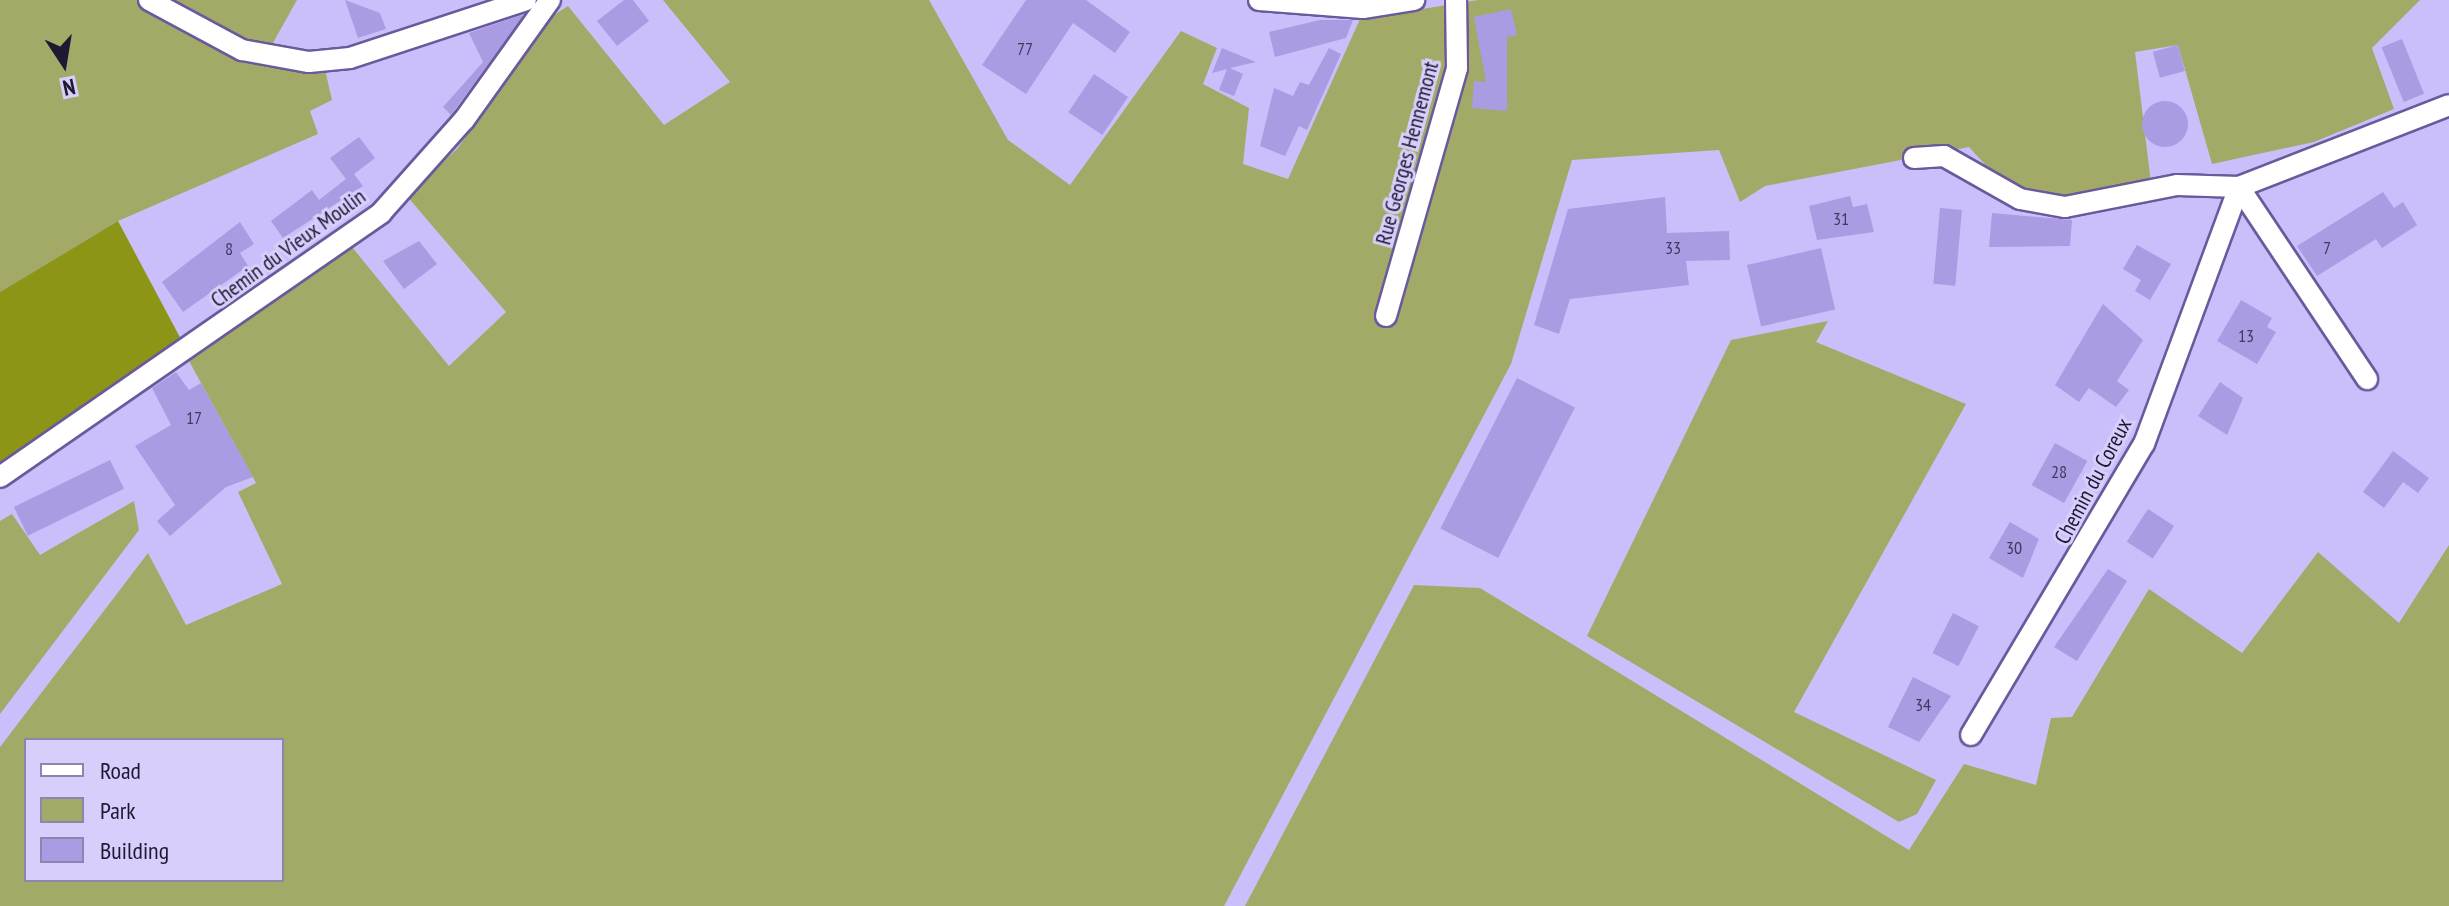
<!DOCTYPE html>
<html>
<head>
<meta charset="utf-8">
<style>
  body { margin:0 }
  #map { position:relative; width:2449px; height:906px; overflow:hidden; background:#cabffa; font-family:"PT Sans Narrow",sans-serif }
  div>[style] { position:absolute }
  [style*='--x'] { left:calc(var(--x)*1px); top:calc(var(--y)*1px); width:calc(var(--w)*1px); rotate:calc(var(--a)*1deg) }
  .green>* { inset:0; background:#a3aa68 }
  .forest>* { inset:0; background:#8d9516 }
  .building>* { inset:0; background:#ab9be3; transform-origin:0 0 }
  .round { border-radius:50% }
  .roads { filter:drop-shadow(2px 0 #6a5a9c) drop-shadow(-2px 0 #6a5a9c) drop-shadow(0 2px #6a5a9c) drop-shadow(0 -2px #6a5a9c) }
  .minor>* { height:20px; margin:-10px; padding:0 10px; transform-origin:10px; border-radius:10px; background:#fff }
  span { translate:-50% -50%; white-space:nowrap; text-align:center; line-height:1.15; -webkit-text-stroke:6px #d7cefb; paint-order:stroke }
  .number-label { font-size:18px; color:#42395f }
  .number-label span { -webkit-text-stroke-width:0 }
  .street-label { font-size:22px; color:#1f1833 }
  .legend { position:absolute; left:24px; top:738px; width:260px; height:144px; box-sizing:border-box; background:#d7cefb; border:2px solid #8d85ab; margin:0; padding:10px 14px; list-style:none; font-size:24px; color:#1f1833 }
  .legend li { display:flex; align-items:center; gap:16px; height:40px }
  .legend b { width:40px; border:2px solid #8d85ab }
  .north { position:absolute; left:24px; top:24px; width:80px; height:80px; -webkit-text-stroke:6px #d7cefb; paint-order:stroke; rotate:168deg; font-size:22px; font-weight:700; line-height:32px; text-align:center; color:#1f1833 }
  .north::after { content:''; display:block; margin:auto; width:28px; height:36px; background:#1f1833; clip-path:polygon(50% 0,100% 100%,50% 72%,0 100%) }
</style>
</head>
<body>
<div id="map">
  <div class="green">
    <div style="clip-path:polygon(0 0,141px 0,175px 26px,256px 59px,324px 65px,332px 100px,310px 111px,318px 134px,118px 221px,0 292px)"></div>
    <div style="clip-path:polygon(172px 0,297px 0,269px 50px,229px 36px)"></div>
    <div style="clip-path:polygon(evenodd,663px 0,929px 0,1008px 140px,1070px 185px,1181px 31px,1217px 48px,1203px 84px,1249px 108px,1243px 164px,1288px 179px,1360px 19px,1478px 0,2420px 0,2372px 48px,2394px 109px,2314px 142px,2212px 164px,2178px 45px,2135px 52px,2151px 183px,2076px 199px,2030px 195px,2001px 182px,1969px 147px,1765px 186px,1740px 202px,1719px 150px,1572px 160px,1511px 364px,1224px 906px,0 906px,0 747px,148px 553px,186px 625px,282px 584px,238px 492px,256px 483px,189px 361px,352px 247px,449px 366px,506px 312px,406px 195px,457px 149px,551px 17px,568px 6px,664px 125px,730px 82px,663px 0,26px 740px,282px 740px,282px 880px,26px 880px,26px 740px)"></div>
    <div style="clip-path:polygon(1828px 321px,1816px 342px,1966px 404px,1794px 712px,1936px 780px,1917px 814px,1899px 822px,1587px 636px,1731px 340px)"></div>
    <div style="clip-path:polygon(134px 501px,139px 530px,0 714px,0 521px,12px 514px,40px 555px)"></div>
    <div style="clip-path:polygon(2449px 545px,2449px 906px,1245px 906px,1414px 585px,1480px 588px,1909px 850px,1964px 764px,2036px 785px,2051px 718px,2072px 717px,2149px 589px,2242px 653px,2318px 552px,2399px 623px)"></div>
  </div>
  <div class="forest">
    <div style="clip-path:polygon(118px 221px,183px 343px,0 463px,0 292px)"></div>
  </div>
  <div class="building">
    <div style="clip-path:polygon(345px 0,380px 13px,386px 29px,358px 38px)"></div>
    <div style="clip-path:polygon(624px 0,633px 0,649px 21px,617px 46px,597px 21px)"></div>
    <div style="clip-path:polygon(1026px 0,1086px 0,1130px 32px,1115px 53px,1073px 23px,1026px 94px,982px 65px)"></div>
    <div style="clip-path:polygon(1511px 9px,1517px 35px,1507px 37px,1507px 111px,1472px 108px,1474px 81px,1486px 82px,1474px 17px)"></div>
    <div style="clip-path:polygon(522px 15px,523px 16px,451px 115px,443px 107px,483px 62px,469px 33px)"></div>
    <div style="clip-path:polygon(1320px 20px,1353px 20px,1346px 38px,1275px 57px,1269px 32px)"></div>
    <div style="left:2402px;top:39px;width:59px;height:22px;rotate:68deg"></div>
    <div style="left:2178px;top:45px;width:27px;height:26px;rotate:75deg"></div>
    <div style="clip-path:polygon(1222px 48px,1256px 62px,1230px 68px,1243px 74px,1234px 96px,1219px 90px,1227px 69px,1212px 73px)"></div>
    <div style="clip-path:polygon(1329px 48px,1341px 54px,1307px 130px,1299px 126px,1285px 156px,1260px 146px,1274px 88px,1293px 96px,1300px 82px,1309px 85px)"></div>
    <div style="left:1094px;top:74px;width:41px;height:46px;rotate:34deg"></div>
    <div class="round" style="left:2142px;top:101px;width:46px;height:46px"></div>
    <div style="clip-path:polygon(359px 137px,375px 158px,354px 174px,363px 186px,283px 238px,271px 221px,312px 190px,319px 200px,346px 179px,330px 158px)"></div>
    <div style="clip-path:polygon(2383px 192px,2394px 208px,2403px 202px,2417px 225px,2382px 248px,2376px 239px,2317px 276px,2297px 246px)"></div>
    <div style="clip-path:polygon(1850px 196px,1853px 207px,1867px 204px,1874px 232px,1817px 240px,1809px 206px)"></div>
    <div style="clip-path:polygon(1665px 197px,1667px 233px,1729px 231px,1730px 260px,1686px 261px,1689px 285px,1570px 299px,1559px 334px,1534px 325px,1568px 209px)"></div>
    <div style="left:1940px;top:208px;width:22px;height:76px;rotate:5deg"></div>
    <div style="clip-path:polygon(1992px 213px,2072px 220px,2070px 246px,1989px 247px)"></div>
    <div style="clip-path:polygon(240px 222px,254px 244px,240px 253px,248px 266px,183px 312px,162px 282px)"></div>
    <div style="clip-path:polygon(419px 241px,437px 264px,404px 289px,383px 261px)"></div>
    <div style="clip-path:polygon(2137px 245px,2171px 264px,2150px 300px,2135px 291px,2141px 280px,2123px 269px)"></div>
    <div style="left:1821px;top:248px;width:63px;height:76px;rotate:77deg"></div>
    <div style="clip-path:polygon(2241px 300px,2272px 318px,2267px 327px,2276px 332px,2257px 364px,2217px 341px)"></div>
    <div style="clip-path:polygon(2103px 304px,2143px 340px,2117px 381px,2129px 390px,2116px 407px,2089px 388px,2079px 402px,2055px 385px)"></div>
    <div style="clip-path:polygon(176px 372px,189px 390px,201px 383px,253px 477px,226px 487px,170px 536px,157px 521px,175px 505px,135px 446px,171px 425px,152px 388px)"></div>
    <div style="left:1517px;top:378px;width:65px;height:169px;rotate:27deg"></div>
    <div style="clip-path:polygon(2220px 382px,2243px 398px,2227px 435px,2198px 416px)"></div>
    <div style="left:2055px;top:443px;width:37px;height:48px;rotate:29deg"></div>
    <div style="clip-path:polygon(2393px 451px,2429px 478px,2418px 493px,2403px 482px,2384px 508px,2363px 492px)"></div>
    <div style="left:110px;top:460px;width:32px;height:107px;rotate:64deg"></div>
    <div style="left:2148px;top:509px;width:31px;height:39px;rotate:33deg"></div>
    <div style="clip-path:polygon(2010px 522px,2039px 539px,2023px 578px,1989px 558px)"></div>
    <div style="clip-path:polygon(2108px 569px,2127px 581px,2077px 661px,2054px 647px)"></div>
    <div style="left:1953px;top:613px;width:29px;height:45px;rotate:27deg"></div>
    <div style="clip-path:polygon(1913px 677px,1951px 696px,1919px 742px,1888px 727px)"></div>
  </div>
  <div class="roads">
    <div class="minor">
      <div style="--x:149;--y:0;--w:106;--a:28.3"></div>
      <div style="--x:242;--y:50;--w:68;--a:10.2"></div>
      <div style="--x:309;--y:62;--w:41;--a:-5.6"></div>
      <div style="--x:350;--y:58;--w:185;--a:-18.2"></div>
      <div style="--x:1259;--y:0;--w:104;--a:4.4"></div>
      <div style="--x:1363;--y:8;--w:52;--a:-8.9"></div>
      <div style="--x:1914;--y:158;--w:30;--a:-4"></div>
      <div style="--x:1944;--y:156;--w:87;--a:29.5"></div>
      <div style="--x:2020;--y:199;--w:46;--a:10.1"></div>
      <div style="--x:2065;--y:207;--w:114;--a:-11.1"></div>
      <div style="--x:2177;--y:185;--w:62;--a:1.8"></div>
      <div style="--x:2239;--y:187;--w:225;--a:-21.3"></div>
      <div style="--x:2239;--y:187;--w:231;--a:56.3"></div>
      <div style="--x:1386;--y:316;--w:258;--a:-74"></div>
      <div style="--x:1457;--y:68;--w:68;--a:-90.8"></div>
      <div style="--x:0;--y:477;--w:464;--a:-34.7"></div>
      <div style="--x:381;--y:213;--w:125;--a:-48.3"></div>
      <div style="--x:464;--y:120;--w:148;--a:-54.4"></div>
      <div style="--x:1971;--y:735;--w:339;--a:-59.3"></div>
      <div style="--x:2144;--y:444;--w:274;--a:-69.7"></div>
    </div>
  </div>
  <div class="number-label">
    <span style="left:1025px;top:49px">77</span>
    <span style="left:1841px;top:219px">31</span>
    <span style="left:1673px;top:248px">33</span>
    <span style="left:2327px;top:248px">7</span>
    <span style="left:229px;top:249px">8</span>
    <span style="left:2246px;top:336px">13</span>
    <span style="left:194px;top:418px">17</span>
    <span style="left:2059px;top:472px">28</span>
    <span style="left:2014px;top:548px">30</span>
    <span style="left:1923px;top:705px">34</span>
  </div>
  <div class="street-label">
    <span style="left:1407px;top:153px;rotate:-75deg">Rue Georges Hennemont</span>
    <span style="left:288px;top:248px;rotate:-36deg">Chemin du Vieux Moulin</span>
    <span style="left:2093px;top:481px;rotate:-62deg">Chemin du Coreux</span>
  </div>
  <ul class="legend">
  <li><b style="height:10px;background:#fff"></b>Road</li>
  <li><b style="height:22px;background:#a3aa68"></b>Park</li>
  <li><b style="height:22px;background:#ab9be3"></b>Building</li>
  </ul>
  <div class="north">N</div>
</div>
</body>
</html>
